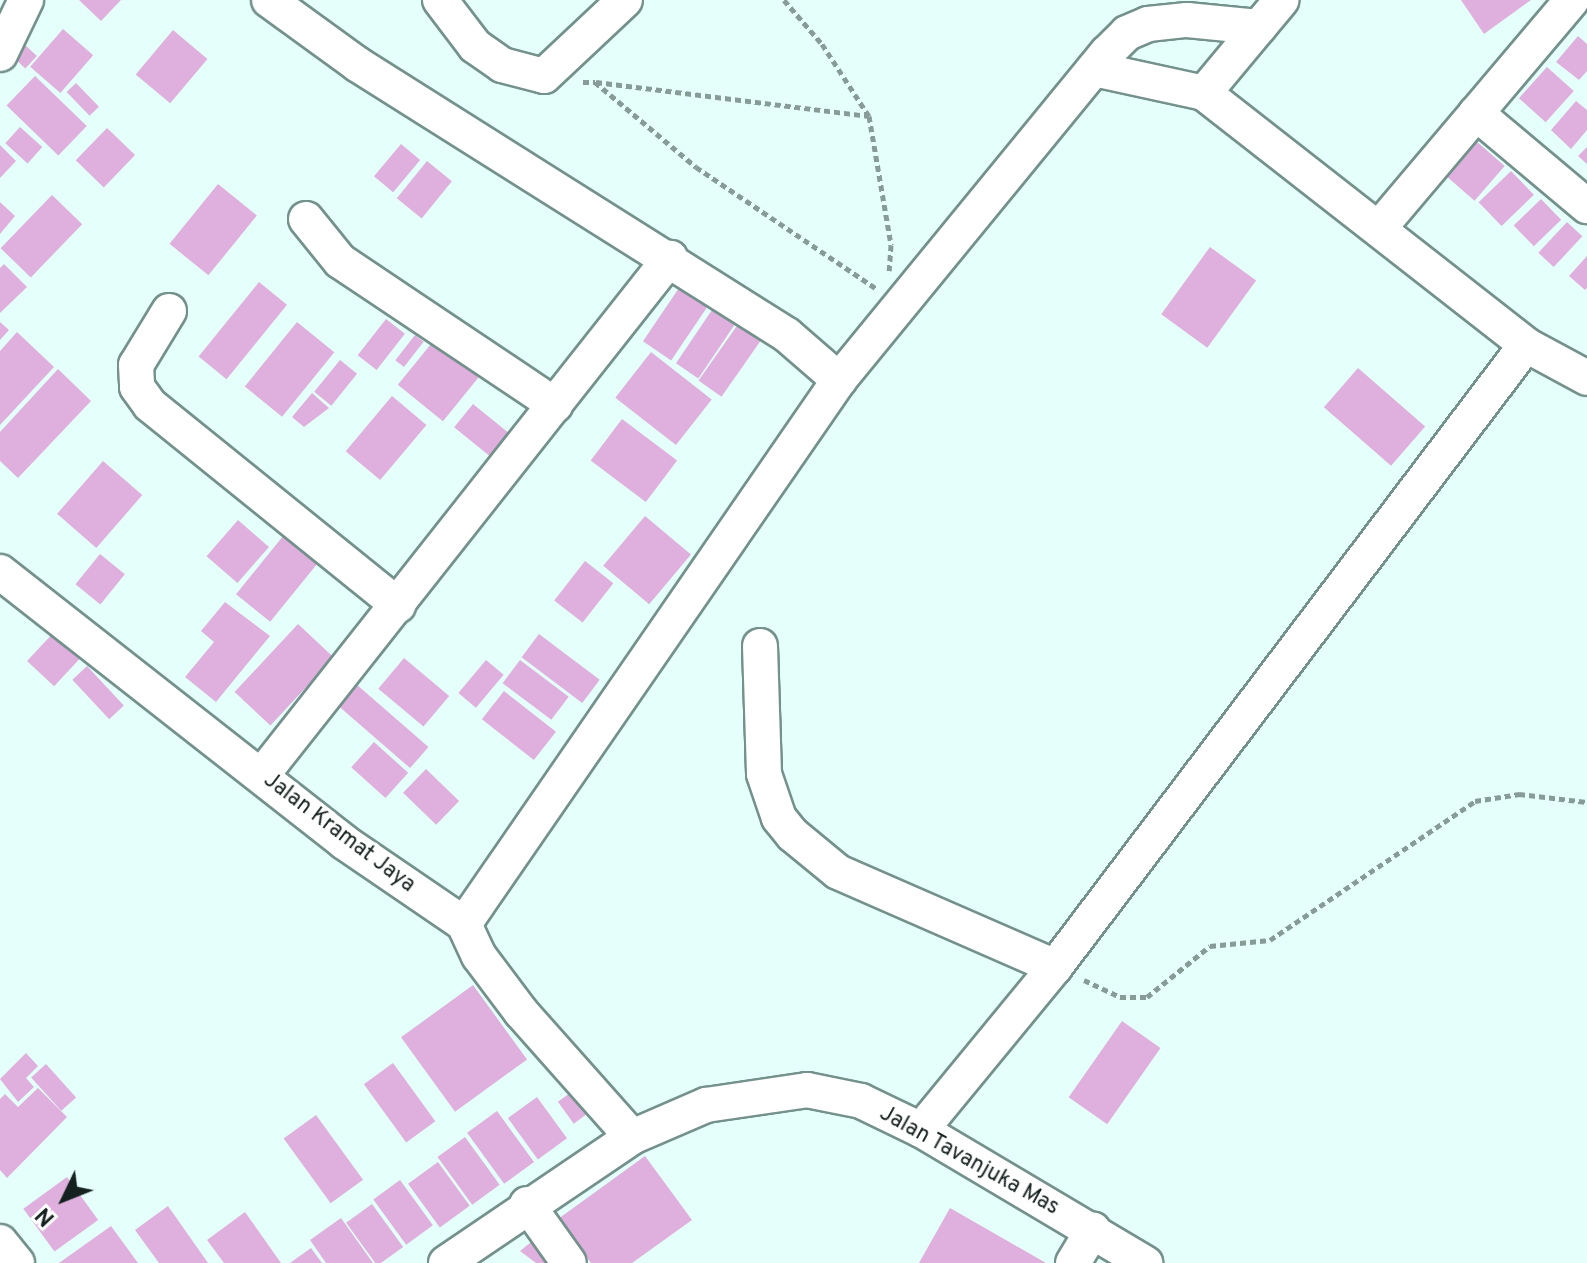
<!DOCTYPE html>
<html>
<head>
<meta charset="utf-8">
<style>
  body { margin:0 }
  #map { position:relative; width:1587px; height:1263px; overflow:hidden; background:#e5fffa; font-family:Overpass,sans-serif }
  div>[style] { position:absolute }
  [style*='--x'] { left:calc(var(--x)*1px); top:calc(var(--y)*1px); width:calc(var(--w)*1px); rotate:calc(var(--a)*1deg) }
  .building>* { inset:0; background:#dfafdd; transform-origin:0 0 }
  .path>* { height:5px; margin-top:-2.5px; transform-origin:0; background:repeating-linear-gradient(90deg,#879b97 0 6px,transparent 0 10px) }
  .roads { filter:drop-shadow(2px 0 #74918c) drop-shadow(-2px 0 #74918c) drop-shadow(0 2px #74918c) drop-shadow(0 -2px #74918c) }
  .minor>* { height:34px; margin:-17px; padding:0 17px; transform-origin:17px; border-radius:17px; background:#fff }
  span { translate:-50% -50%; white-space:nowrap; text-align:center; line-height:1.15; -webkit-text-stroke:6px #fff; paint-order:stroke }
  .street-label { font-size:22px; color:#15211f }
  .north { position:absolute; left:24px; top:1159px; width:80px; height:80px; -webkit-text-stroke:6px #fff; paint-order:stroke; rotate:227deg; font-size:22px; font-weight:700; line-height:32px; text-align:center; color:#15211f }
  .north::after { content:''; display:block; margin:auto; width:28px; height:36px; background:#15211f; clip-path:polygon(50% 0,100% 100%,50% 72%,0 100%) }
</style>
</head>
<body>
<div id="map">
  <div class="building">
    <div style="clip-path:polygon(79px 0,121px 0,101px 21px)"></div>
    <div style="clip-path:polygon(1461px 0,1531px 0,1484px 34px)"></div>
    <div style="left:63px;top:29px;width:40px;height:50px;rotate:41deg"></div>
    <div style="left:173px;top:30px;width:45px;height:58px;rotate:40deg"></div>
    <div style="clip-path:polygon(1578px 36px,1587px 44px,1587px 71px,1579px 80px,1556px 62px)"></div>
    <div style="left:23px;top:43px;width:19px;height:17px;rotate:43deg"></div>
    <div style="left:1547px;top:67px;width:36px;height:42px;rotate:42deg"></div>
    <div style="left:35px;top:76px;width:72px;height:41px;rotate:44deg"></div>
    <div style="left:76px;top:83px;width:33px;height:13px;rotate:46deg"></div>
    <div style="clip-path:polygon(1576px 101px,1587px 110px,1587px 130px,1571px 149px,1551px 130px)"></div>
    <div style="left:20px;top:127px;width:30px;height:22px;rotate:42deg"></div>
    <div style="left:107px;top:128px;width:39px;height:45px;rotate:44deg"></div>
    <div style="left:1476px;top:141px;width:38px;height:46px;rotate:41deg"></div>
    <div style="left:401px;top:144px;width:25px;height:42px;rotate:40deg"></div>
    <div style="clip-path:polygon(0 145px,16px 161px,0 178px)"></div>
    <div style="clip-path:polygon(1587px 147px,1587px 164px,1578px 156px)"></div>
    <div style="left:427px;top:161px;width:32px;height:48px;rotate:39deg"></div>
    <div style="left:1511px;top:171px;width:33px;height:45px;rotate:46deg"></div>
    <div style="left:218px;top:184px;width:50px;height:77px;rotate:39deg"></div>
    <div style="left:52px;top:195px;width:42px;height:74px;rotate:44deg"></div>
    <div style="left:1541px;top:199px;width:29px;height:38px;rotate:46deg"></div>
    <div style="clip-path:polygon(0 202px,15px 216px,0 234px)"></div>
    <div style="left:1567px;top:222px;width:21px;height:42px;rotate:43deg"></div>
    <div style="left:1210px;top:247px;width:57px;height:83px;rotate:36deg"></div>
    <div style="clip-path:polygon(1587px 256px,1587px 288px,1585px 290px,1569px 276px)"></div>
    <div style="clip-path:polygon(4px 264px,27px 287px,0 313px,0 268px)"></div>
    <div style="left:259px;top:282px;width:36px;height:96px;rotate:39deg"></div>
    <div style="left:681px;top:285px;width:34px;height:68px;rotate:34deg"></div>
    <div style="left:714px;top:307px;width:27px;height:68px;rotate:34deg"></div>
    <div style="left:386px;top:319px;width:24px;height:46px;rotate:38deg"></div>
    <div style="left:741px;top:320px;width:28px;height:74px;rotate:35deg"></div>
    <div style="clip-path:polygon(0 322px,9px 330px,0 340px)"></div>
    <div style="left:297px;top:322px;width:48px;height:83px;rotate:39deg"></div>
    <div style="clip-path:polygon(17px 332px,54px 367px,0 425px,0 351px)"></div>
    <div style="left:415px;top:335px;width:11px;height:32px;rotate:38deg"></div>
    <div style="left:435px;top:339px;width:58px;height:59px;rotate:39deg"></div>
    <div style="left:651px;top:352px;width:77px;height:58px;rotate:38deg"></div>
    <div style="left:340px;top:360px;width:22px;height:41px;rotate:39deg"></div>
    <div style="left:1358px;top:368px;width:89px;height:52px;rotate:41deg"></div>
    <div style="clip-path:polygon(58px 369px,91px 401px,18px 478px,0 461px,0 432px)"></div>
    <div style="clip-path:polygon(312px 393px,329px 408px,304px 427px,292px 417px)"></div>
    <div style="left:392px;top:396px;width:45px;height:72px;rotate:40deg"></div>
    <div style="left:473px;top:404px;width:50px;height:30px;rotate:39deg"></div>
    <div style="left:622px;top:419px;width:69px;height:52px;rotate:37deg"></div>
    <div style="left:103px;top:461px;width:52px;height:70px;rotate:41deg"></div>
    <div style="left:645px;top:516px;width:60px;height:65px;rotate:40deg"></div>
    <div style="left:238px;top:520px;width:41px;height:48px;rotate:41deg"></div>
    <div style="left:292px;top:525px;width:44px;height:89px;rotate:39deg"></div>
    <div style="left:100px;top:554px;width:32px;height:39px;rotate:39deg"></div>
    <div style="left:585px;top:561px;width:36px;height:50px;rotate:38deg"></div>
    <div style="clip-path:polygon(225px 602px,270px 636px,216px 702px,185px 677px,214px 642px,201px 631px)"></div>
    <div style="left:298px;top:624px;width:49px;height:93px;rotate:43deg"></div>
    <div style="left:55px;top:631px;width:37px;height:41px;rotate:43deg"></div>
    <div style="left:539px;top:634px;width:76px;height:29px;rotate:37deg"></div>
    <div style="left:404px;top:658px;width:59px;height:40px;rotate:40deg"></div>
    <div style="left:486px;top:660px;width:23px;height:43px;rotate:40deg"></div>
    <div style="left:520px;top:660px;width:61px;height:29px;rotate:37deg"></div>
    <div style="left:87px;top:666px;width:54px;height:20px;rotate:47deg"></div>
    <div style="left:356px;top:684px;width:96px;height:28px;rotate:41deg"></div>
    <div style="left:504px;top:691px;width:66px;height:36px;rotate:38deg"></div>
    <div style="left:374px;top:742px;width:46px;height:34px;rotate:42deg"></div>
    <div style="left:426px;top:769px;width:46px;height:33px;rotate:44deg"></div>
    <div style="left:473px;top:985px;width:92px;height:89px;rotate:54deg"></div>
    <div style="left:1122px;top:1021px;width:47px;height:93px;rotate:35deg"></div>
    <div style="clip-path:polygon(26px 1053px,38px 1066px,26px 1078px,34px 1087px,18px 1102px,0 1079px)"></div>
    <div style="left:393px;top:1063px;width:72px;height:36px;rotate:54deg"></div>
    <div style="left:46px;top:1064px;width:45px;height:20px;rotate:48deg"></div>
    <div style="clip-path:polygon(38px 1088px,67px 1117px,7px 1178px,0 1170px,0 1099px,5px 1094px,18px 1107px)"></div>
    <div style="left:570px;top:1093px;width:27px;height:15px;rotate:54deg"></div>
    <div style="left:537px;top:1097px;width:51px;height:36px;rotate:54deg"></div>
    <div style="left:497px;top:1111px;width:63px;height:37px;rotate:54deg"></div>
    <div style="left:316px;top:1115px;width:80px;height:40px;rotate:54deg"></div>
    <div style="left:465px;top:1137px;width:59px;height:34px;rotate:54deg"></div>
    <div style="clip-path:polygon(645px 1156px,692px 1220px,632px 1263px,591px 1263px,558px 1219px)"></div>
    <div style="left:438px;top:1162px;width:54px;height:37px;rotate:54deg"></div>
    <div style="left:67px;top:1177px;width:53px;height:54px;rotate:54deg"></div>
    <div style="left:400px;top:1180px;width:56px;height:33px;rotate:54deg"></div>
    <div style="left:372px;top:1204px;width:53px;height:32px;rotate:54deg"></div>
    <div style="clip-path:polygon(168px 1206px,208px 1263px,159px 1263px,135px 1230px)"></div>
    <div style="clip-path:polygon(950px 1208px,1046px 1263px,919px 1263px)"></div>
    <div style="clip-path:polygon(245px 1212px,281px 1263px,224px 1263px,207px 1240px)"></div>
    <div style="clip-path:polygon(341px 1218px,373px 1263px,326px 1263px,310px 1240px)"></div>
    <div style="clip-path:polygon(111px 1226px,138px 1263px,59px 1263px)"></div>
    <div style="clip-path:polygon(536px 1238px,553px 1263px,536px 1263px,520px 1251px)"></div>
    <div style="clip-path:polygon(311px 1248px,322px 1263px,290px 1263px)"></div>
  </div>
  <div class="path">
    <div style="--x:784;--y:0;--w:58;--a:49.2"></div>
    <div style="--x:822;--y:44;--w:86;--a:56.9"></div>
    <div style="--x:869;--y:116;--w:131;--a:80.3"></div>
    <div style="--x:891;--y:245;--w:26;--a:94"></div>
    <div style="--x:583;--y:82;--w:12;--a:0"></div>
    <div style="--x:595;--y:82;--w:132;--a:40.1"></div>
    <div style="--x:696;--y:167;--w:218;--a:34"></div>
    <div style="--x:596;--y:82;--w:274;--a:7.1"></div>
    <div style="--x:1084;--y:980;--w:40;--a:25"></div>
    <div style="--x:1120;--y:997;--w:27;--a:0"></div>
    <div style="--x:1147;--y:997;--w:81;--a:-39"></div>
    <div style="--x:1210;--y:946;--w:60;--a:-5.7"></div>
    <div style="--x:1270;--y:940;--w:248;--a:-34.1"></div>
    <div style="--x:1475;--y:801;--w:45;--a:-9"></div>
    <div style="--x:1519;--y:794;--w:68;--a:6.7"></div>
  </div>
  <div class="roads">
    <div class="minor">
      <div style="--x:269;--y:0;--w:109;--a:36"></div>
      <div style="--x:357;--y:64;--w:508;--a:32.22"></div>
      <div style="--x:787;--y:335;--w:69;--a:40.9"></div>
      <div style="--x:440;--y:0;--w:58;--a:52.7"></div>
      <div style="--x:475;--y:46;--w:33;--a:35"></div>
      <div style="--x:502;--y:65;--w:43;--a:14.7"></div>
      <div style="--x:544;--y:76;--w:111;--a:-43.2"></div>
      <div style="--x:0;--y:54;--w:60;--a:-64.3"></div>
      <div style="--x:1094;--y:69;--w:113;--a:12.3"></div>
      <div style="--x:1204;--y:93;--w:409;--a:38"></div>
      <div style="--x:1526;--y:345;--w:69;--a:28.4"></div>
      <div style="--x:1204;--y:93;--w:86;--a:-50.2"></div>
      <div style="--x:1476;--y:113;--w:145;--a:40"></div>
      <div style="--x:306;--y:219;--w:54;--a:51"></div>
      <div style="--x:340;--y:261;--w:259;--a:33.8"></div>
      <div style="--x:1380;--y:227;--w:297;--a:-49.8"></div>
      <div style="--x:169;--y:311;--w:63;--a:121.4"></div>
      <div style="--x:136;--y:365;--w:22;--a:87"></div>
      <div style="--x:137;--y:387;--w:22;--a:54"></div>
      <div style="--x:150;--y:405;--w:319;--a:38.9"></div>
      <div style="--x:0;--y:572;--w:437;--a:38.1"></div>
      <div style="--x:344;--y:842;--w:145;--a:34.3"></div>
      <div style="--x:464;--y:924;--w:35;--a:65"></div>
      <div style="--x:479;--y:956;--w:70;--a:53.1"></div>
      <div style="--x:521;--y:1012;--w:167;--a:48.4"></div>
      <div style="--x:760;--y:646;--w:128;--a:88.2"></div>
      <div style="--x:764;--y:774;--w:46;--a:71.2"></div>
      <div style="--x:779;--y:818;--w:22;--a:51"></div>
      <div style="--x:793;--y:835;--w:58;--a:39.4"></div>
      <div style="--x:838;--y:872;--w:237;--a:23.6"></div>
      <div style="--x:262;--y:775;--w:659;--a:-51.72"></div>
      <div style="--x:464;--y:924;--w:661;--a:-55.42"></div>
      <div style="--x:839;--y:380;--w:423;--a:-50.7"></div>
      <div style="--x:1107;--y:53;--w:28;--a:-45"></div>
      <div style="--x:1127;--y:33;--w:23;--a:-23"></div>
      <div style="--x:1148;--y:24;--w:39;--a:-6"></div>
      <div style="--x:1187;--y:20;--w:72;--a:5.6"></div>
      <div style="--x:1259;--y:27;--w:35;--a:-50"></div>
      <div style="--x:921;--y:1130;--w:211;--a:-50.6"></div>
      <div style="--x:1055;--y:967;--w:780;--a:-52.87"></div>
      <div style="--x:527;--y:1204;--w:72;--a:54.6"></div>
      <div style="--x:0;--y:1242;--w:27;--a:51"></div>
      <div style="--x:446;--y:1263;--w:225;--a:-34.1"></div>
      <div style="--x:632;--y:1137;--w:81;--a:-23.4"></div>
      <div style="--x:706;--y:1105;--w:102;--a:-8.4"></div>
      <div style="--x:807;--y:1090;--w:55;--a:11.5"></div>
      <div style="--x:861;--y:1101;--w:67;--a:25.8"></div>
      <div style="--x:921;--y:1130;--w:261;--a:30.7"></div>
      <div style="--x:1073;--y:1263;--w:39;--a:-59"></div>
    </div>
  </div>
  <div class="street-label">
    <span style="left:339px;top:833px;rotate:37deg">Jalan Kramat Jaya</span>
    <span style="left:969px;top:1161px;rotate:29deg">Jalan Tavanjuka Mas</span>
  </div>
  <div class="north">N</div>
</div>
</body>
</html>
